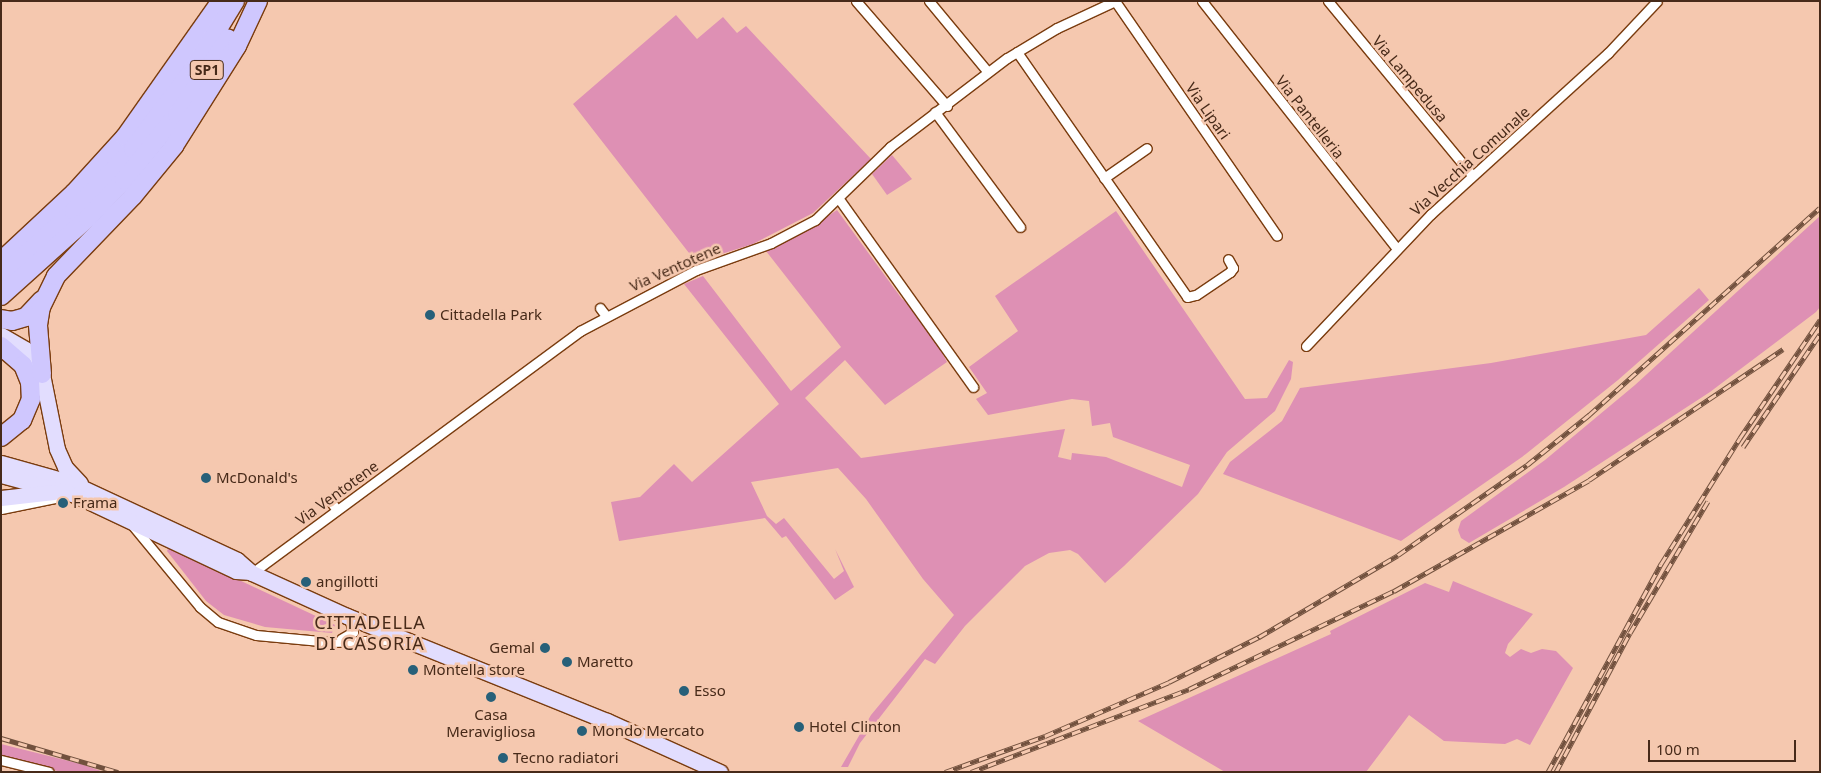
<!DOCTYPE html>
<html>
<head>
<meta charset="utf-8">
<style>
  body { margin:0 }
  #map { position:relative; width:1821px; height:773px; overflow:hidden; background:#f5c8af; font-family:"Noto Sans",sans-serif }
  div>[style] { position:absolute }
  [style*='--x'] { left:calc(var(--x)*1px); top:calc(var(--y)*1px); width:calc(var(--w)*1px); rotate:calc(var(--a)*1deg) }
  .green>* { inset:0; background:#de90b4 }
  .roads { filter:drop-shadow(1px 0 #7a3c0f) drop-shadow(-1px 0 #7a3c0f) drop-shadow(0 1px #7a3c0f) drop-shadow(0 -1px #7a3c0f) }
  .street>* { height:9px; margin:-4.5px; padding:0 4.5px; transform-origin:4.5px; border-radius:4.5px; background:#fff }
  .primary>* { height:15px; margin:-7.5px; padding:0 7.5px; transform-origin:7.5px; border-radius:7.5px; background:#e2ddfe }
  .highway>* { height:18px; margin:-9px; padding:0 9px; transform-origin:9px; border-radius:9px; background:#cfc7fe }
  .rail>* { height:5px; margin-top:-2.5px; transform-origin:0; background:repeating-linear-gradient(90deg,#f5c8af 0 9px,#72513e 0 18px); box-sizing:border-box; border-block:1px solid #72513e }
  .dots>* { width:14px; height:14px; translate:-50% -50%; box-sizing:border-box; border:2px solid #f5c8af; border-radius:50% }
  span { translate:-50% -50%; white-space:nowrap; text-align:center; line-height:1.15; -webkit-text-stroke:5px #f5c8af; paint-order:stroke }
  .shield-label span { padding:1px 4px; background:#f5c8af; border:1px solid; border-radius:4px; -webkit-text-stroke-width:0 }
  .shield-label { font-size:14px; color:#472a19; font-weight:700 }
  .street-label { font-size:15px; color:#472a19 }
  .poi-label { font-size:15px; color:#472a19 }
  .left { translate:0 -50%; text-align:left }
  .right { translate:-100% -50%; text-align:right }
  .quarter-label { font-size:18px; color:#472a19; letter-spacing:1px }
  .frame { position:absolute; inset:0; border:2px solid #472a19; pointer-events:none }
  .scale { position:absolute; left:1648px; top:740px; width:148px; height:22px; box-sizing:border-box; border:2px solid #472a19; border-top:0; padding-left:6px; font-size:15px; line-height:18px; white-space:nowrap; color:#472a19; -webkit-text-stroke:4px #f5c8af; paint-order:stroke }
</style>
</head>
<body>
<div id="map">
  <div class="green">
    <div style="clip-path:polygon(676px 15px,697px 39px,723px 17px,737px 33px,746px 26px,871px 159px,813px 213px,753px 244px,696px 262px,573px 104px)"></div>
    <div style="clip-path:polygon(892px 155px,912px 179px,887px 195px,872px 174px)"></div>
    <div style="clip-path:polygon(837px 210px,902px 299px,907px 302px,934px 338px,947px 362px,885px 405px,845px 360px,805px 398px,861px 458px,1065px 429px,1058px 457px,1071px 460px,1072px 453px,1106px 457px,1182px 487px,1190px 465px,1113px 437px,1110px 423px,1092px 426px,1089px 401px,1072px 399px,988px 415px,976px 399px,987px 393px,969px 367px,1018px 331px,995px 296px,1116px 211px,1245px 399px,1267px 398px,1289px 360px,1293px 362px,1291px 379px,1275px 411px,1227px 452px,1198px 494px,1124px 566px,1105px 583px,1078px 554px,1070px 550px,1049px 553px,1025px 566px,965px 626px,935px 664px,925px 659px,860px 743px,848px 767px,841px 767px,871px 715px,954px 615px,923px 579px,866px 499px,838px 468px,751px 482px,767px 516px,776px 524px,784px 518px,834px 579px,844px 571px,835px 549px,854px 587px,835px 600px,786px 536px,782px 538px,765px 518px,619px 541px,611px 502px,640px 497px,674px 464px,692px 482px,779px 404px,684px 284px,703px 276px,791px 391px,841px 347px,766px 251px,807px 230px)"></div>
    <div style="clip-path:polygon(1820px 216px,1820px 307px,1816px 312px,1710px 392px,1564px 487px,1469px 543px,1461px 538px,1458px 530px,1461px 521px,1545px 460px,1635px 385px)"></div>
    <div style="clip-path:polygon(1699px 288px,1709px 300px,1618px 380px,1522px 457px,1401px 541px,1223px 474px,1230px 462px,1282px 421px,1300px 388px,1491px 363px,1646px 335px)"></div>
    <div style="clip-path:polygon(169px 547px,335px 625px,332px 633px,265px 627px,224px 615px,206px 601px,167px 551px)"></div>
    <div style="clip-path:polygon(1453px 581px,1533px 614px,1508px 644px,1505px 653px,1510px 657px,1521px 649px,1531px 653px,1542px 649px,1556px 651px,1573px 668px,1530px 745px,1517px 739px,1505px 744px,1444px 741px,1409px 715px,1366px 772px,1225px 772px,1138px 721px,1331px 634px,1330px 631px,1425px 583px,1449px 592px)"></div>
    <div style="clip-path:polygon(1px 744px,81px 764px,104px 772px,61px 772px,1px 755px)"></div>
  </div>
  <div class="roads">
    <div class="street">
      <div style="--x:856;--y:1;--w:139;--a:49.1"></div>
      <div style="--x:929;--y:1;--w:92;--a:50.3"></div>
      <div style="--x:1115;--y:1;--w:285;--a:55.4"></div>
      <div style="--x:1202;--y:1;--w:315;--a:51.8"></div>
      <div style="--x:1328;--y:1;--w:224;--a:50.4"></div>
      <div style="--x:1017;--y:52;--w:298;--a:55.2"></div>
      <div style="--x:1187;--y:297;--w:9;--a:-13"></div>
      <div style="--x:1196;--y:295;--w:41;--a:-34.1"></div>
      <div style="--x:1230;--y:272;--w:5;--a:-53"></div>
      <div style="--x:1233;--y:268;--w:10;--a:-119"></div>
      <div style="--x:935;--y:112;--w:143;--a:53.5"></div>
      <div style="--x:1104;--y:178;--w:52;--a:-34.9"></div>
      <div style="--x:839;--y:199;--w:231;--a:54.5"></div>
      <div style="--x:600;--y:308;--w:10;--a:53"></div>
      <div style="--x:1306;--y:346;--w:182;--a:-46.6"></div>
      <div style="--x:1431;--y:214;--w:239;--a:-42.3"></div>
      <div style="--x:1608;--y:53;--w:71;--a:-46.7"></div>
      <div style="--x:331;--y:502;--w:10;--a:53"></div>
      <div style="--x:1;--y:509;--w:55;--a:-11.5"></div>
      <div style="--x:133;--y:526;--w:105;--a:50.4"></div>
      <div style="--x:200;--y:607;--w:23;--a:40"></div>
      <div style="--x:218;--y:622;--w:40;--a:18.9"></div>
      <div style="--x:256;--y:635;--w:75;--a:5.3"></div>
      <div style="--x:331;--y:642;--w:68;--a:-1.7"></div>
      <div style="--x:252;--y:573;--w:408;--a:-36.4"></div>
      <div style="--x:580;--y:331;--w:131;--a:-27.7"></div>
      <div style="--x:696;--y:270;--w:80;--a:-19.8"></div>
      <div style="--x:771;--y:243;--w:50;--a:-27.6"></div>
      <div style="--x:815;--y:220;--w:105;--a:-44.2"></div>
      <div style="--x:890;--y:147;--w:147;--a:-37.3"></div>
      <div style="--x:1007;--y:58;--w:58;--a:-31"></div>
      <div style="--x:1057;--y:28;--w:64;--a:-25"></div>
      <div style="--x:341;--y:639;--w:14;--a:-30"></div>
      <div style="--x:353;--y:632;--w:15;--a:-106"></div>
      <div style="--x:1;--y:760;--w:49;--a:14"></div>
    </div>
    <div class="primary">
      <div style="--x:1;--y:335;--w:28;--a:30"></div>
      <div style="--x:25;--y:349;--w:30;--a:56"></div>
      <div style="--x:42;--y:374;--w:76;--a:78.7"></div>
      <div style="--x:57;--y:449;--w:20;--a:66"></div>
      <div style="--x:65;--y:467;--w:22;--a:47"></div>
      <div style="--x:1;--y:463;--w:74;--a:15.7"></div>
      <div style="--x:72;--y:483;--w:182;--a:25"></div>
      <div style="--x:237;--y:560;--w:20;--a:41"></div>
      <div style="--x:252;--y:573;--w:104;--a:24.4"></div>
      <div style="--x:347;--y:616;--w:280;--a:22"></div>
      <div style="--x:607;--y:721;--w:124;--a:24.3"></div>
      <div style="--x:1;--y:475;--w:77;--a:15.1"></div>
      <div style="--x:75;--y:495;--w:178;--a:25.3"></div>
      <div style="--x:236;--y:571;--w:15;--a:4"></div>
      <div style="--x:1;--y:498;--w:53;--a:-6.5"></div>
    </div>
    <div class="highway">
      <div style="--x:1;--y:261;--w:100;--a:-43"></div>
      <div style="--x:74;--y:193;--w:76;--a:-47.7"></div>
      <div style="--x:125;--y:137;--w:166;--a:-54.8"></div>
      <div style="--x:1;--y:277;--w:98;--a:-42.1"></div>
      <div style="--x:74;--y:211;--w:86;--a:-46.4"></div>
      <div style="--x:133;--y:149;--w:101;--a:-53"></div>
      <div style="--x:194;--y:68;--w:79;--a:-58.5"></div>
      <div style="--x:1;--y:296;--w:117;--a:-41.9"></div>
      <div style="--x:88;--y:218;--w:52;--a:-46.5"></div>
      <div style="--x:124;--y:180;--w:84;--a:-50.8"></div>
      <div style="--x:177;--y:115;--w:92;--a:-56.1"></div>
      <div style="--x:1;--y:319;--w:11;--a:10"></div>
      <div style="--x:12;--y:321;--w:15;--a:-16"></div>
      <div style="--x:26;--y:317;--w:23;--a:-47"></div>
      <div style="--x:1;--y:346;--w:29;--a:41"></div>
      <div style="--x:23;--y:365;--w:18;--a:68"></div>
      <div style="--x:30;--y:382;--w:17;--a:87"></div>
      <div style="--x:31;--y:399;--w:23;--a:113"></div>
      <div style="--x:22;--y:420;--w:27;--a:141"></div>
      <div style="--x:42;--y:374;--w:49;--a:-94.7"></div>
      <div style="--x:38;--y:325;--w:18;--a:-81"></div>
      <div style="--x:41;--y:307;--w:34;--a:-64"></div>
      <div style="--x:56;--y:276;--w:111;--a:-46.1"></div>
      <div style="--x:133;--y:196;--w:65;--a:-50.6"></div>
      <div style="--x:174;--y:146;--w:118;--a:-57.8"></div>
      <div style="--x:237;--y:46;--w:50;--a:-65"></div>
    </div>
  </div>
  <div class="rail">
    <div style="--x:1743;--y:447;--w:137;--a:-55.7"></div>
    <div style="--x:1;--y:738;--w:122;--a:16.2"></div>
    <div style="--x:945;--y:772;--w:106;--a:-19.8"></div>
    <div style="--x:1045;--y:736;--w:135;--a:-23.5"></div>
    <div style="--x:1169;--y:682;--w:101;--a:-26.6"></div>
    <div style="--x:1259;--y:637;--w:161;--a:-30.5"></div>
    <div style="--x:1398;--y:555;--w:157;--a:-34.9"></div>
    <div style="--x:1527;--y:465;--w:80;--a:-38.9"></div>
    <div style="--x:1589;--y:415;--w:310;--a:-41.9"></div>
    <div style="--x:971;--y:772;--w:233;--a:-20.8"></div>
    <div style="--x:1189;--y:689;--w:227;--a:-25.6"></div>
    <div style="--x:1394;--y:591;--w:224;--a:-29.6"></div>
    <div style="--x:1589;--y:480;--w:234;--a:-34"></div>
    <div style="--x:1548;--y:772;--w:237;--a:-61.5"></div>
    <div style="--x:1661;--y:564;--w:149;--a:-57.9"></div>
    <div style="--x:1740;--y:438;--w:143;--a:-55.9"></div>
    <div style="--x:1556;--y:772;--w:157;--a:-62"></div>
    <div style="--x:1630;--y:633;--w:153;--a:-59.4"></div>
  </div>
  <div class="dots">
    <div style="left:430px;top:315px;background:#276079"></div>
    <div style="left:206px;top:478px;background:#276079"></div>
    <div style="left:63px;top:503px;background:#276079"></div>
    <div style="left:306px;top:582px;background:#276079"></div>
    <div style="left:545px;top:648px;background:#276079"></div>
    <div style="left:567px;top:662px;background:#276079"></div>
    <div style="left:413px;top:670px;background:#276079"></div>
    <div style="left:684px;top:691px;background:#276079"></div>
    <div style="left:491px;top:697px;background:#276079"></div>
    <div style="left:799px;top:727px;background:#276079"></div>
    <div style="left:582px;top:731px;background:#276079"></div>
    <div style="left:503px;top:758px;background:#276079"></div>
  </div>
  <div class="shield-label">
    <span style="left:207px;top:70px">SP1</span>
  </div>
  <div class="street-label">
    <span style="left:1410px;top:79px;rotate:50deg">Via Lampedusa</span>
    <span style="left:1208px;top:111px;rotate:55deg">Via Lipari</span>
    <span style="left:1310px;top:117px;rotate:52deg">Via Pantelleria</span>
    <span style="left:1470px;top:161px;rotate:-42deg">Via Vecchia Comunale</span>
    <span style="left:675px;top:267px;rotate:-24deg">Via Ventotene</span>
    <span style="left:337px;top:493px;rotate:-36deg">Via Ventotene</span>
  </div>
  <div class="poi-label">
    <span class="left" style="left:440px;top:315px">Cittadella Park</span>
    <span class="left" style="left:216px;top:478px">McDonald's</span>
    <span class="left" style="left:73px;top:503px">Frama</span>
    <span class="left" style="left:316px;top:582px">angillotti</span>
    <span class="right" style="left:535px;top:648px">Gemal</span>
    <span class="left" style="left:577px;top:662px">Maretto</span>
    <span class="left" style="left:423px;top:670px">Montella store</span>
    <span class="left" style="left:694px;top:691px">Esso</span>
    <span style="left:491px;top:723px">Casa<br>Meravigliosa</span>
    <span class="left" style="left:809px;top:727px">Hotel Clinton</span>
    <span class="left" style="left:592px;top:731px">Mondo Mercato</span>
    <span class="left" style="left:513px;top:758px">Tecno radiatori</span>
  </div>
  <div class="quarter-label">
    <span style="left:370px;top:633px">CITTADELLA<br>DI CASORIA</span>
  </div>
  <div class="frame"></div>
  <div class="scale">100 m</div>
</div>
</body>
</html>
